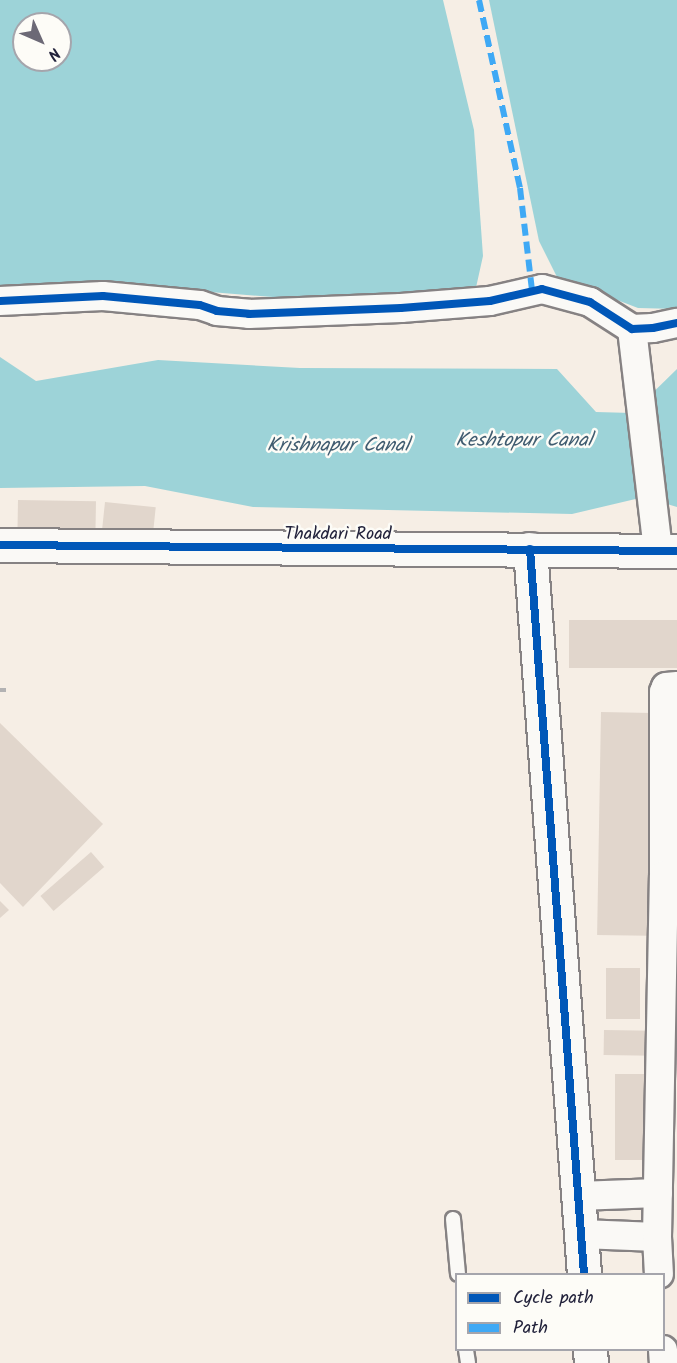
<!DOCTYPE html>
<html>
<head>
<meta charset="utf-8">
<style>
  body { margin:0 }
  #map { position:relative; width:677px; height:1363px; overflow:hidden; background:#f6eee5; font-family:Kalam,sans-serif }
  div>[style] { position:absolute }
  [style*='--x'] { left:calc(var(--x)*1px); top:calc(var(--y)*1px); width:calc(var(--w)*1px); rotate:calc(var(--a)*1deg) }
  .water>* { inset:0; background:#9dd3d8 }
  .building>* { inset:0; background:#e1d6cc; transform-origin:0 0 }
  .path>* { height:4px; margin-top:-2px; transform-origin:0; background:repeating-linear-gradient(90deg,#b3b2b3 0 6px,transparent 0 10.5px) }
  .roads { filter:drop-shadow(2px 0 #868283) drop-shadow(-2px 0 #868283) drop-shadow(0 2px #868283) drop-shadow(0 -2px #868283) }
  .service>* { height:14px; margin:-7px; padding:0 7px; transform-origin:7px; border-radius:7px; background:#faf9f6 }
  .minor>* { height:28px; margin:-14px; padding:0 14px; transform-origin:14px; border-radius:14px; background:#faf9f6 }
  .tertiary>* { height:33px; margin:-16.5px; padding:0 16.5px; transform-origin:16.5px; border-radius:16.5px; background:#faf9f6 }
  .quiet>* { height:6px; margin-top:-3px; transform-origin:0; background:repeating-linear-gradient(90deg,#3fa9f5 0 12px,transparent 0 18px) }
  .cycleway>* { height:8px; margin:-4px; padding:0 4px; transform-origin:4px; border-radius:4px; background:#0057b8 }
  span { translate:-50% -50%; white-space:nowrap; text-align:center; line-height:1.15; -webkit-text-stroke:5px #fdfcf7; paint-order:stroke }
  .street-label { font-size:18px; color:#22223b }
  .water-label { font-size:20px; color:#405c70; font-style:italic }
  .legend { position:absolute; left:455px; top:1273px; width:210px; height:78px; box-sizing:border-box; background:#fdfcf7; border:2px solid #a5a5ac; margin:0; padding:8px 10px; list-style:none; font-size:18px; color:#22223b }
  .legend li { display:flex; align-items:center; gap:12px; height:30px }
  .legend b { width:30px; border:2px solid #a5a5ac }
  .north { position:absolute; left:12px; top:12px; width:60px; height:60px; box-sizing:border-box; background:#fdfcf7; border:2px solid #a5a5ac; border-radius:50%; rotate:135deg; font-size:16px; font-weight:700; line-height:24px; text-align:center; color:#22223b }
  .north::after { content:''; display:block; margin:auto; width:21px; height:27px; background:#6c6976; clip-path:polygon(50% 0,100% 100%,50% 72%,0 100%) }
</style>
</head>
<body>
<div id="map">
  <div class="water">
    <div style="clip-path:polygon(evenodd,0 0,443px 0,474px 130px,483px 256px,475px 292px,348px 303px,198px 291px,0 291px,0 0,24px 24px,60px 24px,60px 60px,24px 60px,24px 24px)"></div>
    <div style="clip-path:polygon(489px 0,677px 0,677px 309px,638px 308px,557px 277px,539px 241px)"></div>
    <div style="clip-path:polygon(0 357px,36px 381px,158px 360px,300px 368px,557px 369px,596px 412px,632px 413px,677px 369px,677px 507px,644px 497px,572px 514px,253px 507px,145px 486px,0 488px)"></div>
  </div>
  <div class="building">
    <div style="left:18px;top:500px;width:78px;height:33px;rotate:1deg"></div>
    <div style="left:105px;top:502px;width:51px;height:32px;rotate:6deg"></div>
    <div style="left:569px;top:620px;width:108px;height:48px"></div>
    <div style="left:601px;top:712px;width:51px;height:223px;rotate:1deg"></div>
    <div style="clip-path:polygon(0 723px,103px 824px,23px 907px,0 883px)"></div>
    <div style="left:91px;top:852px;width:20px;height:67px;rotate:49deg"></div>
    <div style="clip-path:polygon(0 901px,9px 910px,0 918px)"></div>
    <div style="left:640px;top:968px;width:51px;height:34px;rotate:90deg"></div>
    <div style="left:604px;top:1030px;width:49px;height:25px;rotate:1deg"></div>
    <div style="left:655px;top:1074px;width:86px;height:40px;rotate:90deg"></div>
  </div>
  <div class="path">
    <div style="--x:0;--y:690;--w:8;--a:0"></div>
  </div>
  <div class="roads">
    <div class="service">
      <div style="--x:453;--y:1219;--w:55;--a:84.8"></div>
      <div style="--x:466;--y:1350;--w:13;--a:81"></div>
    </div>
    <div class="minor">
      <div style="--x:0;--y:301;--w:103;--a:-2.8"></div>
      <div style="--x:103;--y:296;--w:97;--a:5.3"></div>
      <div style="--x:200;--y:305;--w:18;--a:19"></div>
      <div style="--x:217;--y:311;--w:32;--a:5"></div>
      <div style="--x:249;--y:314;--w:152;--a:-2.3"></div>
      <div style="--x:401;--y:308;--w:89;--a:-4.5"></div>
      <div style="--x:490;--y:301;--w:53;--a:-13"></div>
      <div style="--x:542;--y:289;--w:50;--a:15.2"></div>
      <div style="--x:590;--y:302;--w:50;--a:32.7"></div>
      <div style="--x:632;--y:329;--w:21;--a:-3"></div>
      <div style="--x:653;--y:328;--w:25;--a:-12"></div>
      <div style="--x:632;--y:329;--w:223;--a:83.3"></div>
      <div style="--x:664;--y:875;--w:183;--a:-90"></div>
      <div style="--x:664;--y:692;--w:5;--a:-68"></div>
      <div style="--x:666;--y:687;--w:11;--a:-5"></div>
      <div style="--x:578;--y:1196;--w:80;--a:-2.1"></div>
      <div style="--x:581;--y:1234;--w:76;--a:2.3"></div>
      <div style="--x:657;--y:1237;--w:362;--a:-88.9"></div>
      <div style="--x:664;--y:875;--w:13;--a:0"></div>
      <div style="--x:657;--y:1237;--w:37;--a:87"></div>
      <div style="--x:663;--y:1350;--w:13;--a:86"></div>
    </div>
    <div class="tertiary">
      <div style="--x:0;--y:545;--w:677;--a:0.51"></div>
      <div style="--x:530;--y:549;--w:727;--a:85.74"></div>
      <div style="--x:590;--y:1350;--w:13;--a:86"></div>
    </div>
  </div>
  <div class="quiet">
    <div style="--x:479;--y:0;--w:192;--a:77.7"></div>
    <div style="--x:520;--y:188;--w:103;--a:83.3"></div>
  </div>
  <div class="cycleway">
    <div style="--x:0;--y:301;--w:103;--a:-2.8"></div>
    <div style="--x:103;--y:296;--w:97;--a:5.3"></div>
    <div style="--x:200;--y:305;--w:18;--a:19"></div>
    <div style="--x:217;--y:311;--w:32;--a:5"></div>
    <div style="--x:249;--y:314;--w:152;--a:-2.3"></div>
    <div style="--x:401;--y:308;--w:89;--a:-4.5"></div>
    <div style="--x:490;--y:301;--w:53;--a:-13"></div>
    <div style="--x:542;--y:289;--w:50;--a:15.2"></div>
    <div style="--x:590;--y:302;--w:50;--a:32.7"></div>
    <div style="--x:632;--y:329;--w:21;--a:-3"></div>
    <div style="--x:653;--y:328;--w:25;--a:-12"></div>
    <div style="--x:0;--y:545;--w:677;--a:0.51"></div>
    <div style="--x:530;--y:549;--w:727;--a:85.74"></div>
  </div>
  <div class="street-label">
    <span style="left:338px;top:535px">Thakdari Road</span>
  </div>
  <div class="water-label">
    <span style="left:524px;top:441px">Keshtopur Canal</span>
    <span style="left:338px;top:446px">Krishnapur Canal</span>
  </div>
  <ul class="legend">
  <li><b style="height:8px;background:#0057b8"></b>Cycle path</li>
  <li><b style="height:8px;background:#3fa9f5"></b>Path</li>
  </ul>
  <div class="north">N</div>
</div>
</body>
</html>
